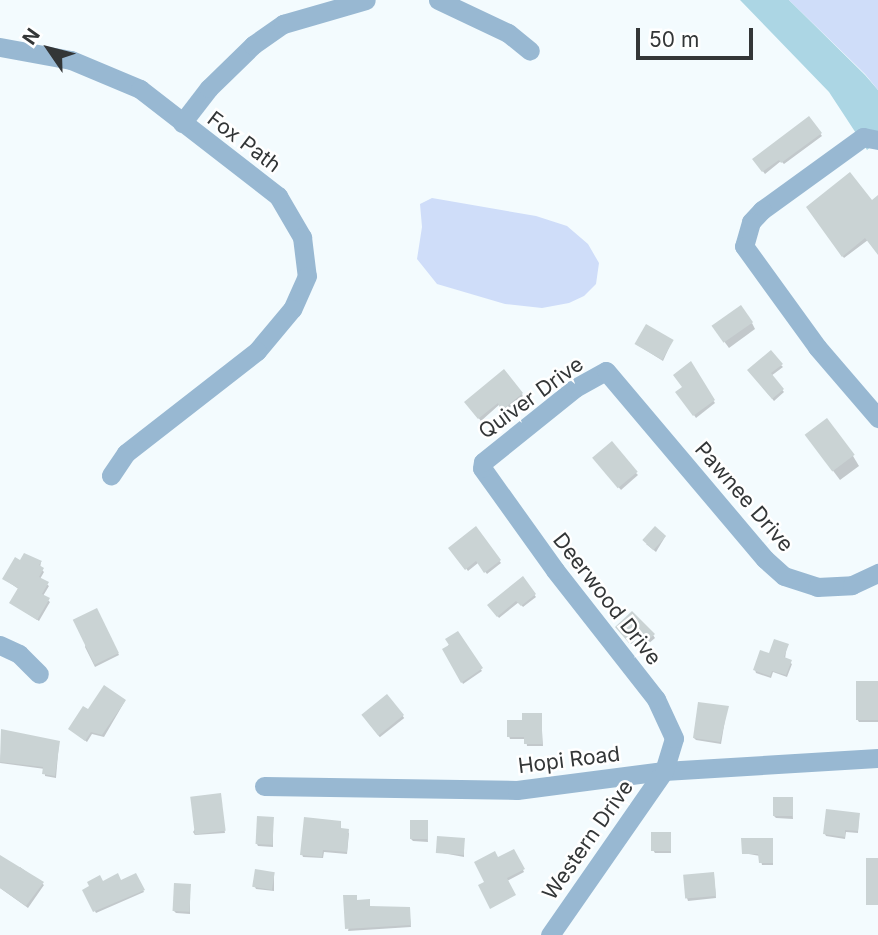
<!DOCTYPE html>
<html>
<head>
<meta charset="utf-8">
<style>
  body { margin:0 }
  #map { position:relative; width:878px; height:935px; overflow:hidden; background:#f3fbfe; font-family:Inter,sans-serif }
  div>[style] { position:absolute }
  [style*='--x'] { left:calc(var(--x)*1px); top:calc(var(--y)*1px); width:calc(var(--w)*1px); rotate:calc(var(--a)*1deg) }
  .green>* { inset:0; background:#acd6e4 }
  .water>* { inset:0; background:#cfddf9 }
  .shadow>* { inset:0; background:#0003; transform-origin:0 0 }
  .building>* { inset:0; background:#cad3d4; transform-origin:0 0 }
  .street>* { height:19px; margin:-9.5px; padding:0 9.5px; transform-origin:9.5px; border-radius:9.5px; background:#98b8d2 }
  span { translate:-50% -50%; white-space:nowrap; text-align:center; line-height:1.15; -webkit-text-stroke:5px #fff; paint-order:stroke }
  .street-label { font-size:21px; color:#333637 }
  .north { position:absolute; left:14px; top:14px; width:70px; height:70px; -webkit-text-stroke:5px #fff; paint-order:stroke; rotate:305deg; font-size:19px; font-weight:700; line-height:28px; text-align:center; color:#333637 }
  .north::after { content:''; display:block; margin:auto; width:24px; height:32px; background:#333637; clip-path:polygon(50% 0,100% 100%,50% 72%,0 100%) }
  .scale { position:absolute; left:636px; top:28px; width:117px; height:32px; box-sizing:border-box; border:4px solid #333637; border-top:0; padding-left:9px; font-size:21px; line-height:24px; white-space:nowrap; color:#333637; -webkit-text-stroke:5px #fff; paint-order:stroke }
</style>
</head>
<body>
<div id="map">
  <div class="green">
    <div style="clip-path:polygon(740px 0,789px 0,865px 75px,878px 90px,878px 141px,867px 150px,829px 92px)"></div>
  </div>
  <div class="water">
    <div style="clip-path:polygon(789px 0,878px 0,878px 90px,865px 74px)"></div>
    <div style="clip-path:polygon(432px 198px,536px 216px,567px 226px,588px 244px,599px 263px,596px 284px,584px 296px,569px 303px,542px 308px,505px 304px,437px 284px,417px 259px,422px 227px,420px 204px)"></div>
  </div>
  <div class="shadow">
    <div style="clip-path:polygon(809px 118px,822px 136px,784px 164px,781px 161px,765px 174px,754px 159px)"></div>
    <div style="clip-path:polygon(878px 201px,878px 253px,868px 240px,844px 258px,808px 208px)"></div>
    <div style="clip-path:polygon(752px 323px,755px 329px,729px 348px,718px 333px)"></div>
    <div style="clip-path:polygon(672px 341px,663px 361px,636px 344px)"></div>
    <div style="clip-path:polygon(781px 365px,783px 367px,771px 376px,784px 392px,774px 401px,751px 373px)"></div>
    <div style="clip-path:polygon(700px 382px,715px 403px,696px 418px,678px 392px)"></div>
    <div style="clip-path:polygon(522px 394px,523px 396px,504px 412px,500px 404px,481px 421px,466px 402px)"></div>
    <div style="clip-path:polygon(807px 436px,853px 456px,859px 466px,840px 480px)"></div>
    <div style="clip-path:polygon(596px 460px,636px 473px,638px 475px,621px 490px)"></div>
    <div style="clip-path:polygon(476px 529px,501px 563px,487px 574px,478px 563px,468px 571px,451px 548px)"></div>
    <div style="clip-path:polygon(665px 537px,656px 552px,646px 544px)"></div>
    <div style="clip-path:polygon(21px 562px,41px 562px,40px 568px,44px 572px,40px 579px,49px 586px,43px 596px,50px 602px,39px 621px,11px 603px,20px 590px,4px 579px)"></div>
    <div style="clip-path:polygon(523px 579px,536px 597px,523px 607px,519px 602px,499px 618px,490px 605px)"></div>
    <div style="clip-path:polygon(96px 611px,119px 655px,95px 667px,85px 647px)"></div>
    <div style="clip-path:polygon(619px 630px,653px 635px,655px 638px,647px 645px,639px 636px,631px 644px)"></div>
    <div style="clip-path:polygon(457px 633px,482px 671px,463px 684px,445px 650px)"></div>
    <div style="clip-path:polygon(787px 645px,785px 659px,792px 664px,787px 677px,773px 672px,771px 678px,756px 673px,755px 670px,770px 655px)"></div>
    <div style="clip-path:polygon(878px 683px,878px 722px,859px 722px,857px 719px)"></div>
    <div style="left:387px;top:696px;width:28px;height:31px;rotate:52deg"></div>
    <div style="clip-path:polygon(125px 701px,104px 737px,92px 734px,87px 742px,70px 729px,88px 712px)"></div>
    <div style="clip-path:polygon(727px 708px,721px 744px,696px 740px,694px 738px)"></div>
    <div style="clip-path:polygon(541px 715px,543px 746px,527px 746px,526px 739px,510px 739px,509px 736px,524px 721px)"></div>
    <div style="clip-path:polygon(3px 731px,59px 742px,56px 778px,45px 776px,45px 769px,0 763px)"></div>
    <div style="clip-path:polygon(219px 795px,225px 833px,195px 835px,193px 832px)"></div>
    <div style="clip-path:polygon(792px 799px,793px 819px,776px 818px,774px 816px)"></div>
    <div style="clip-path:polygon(859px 815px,858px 833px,846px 832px,845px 839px,826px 836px,825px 834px)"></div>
    <div style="clip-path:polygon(273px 819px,273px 847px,258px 846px,257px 844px)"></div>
    <div style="clip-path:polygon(340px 822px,341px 830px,349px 833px,347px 854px,324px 852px,323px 858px,303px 857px,302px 854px)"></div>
    <div style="clip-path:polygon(427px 822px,428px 842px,413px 841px,411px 839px)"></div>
    <div style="clip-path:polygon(670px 834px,671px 853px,655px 853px,653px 850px)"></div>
    <div style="clip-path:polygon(464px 840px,464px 857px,437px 852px)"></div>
    <div style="clip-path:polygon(773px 842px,773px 865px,762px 865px,760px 856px,743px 853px)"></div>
    <div style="clip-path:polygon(514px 851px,524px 872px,507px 881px,487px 883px,498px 859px)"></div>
    <div style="clip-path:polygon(0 858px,18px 870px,20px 867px,44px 885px,28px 908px,0 888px)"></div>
    <div style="clip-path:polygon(274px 873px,274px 891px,256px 889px,255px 887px)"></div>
    <div style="clip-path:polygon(135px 875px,144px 892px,96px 913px,84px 891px,102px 883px,121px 882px)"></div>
    <div style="clip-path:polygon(714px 876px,716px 898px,688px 901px,687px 898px)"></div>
    <div style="clip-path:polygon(190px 886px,190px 914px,176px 913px,174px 911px)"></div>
    <div style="clip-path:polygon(356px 897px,357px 902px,369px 901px,370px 908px,409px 909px,411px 927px,348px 931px)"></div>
  </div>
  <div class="building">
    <div style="clip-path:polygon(809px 116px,822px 133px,781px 163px,779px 160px,762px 172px,752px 159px)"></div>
    <div style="clip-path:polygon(850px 172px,872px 200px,878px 195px,878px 255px,865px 238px,842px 257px,806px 207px)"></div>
    <div style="left:741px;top:305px;width:21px;height:36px;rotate:55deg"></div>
    <div style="left:646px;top:324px;width:32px;height:23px;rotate:30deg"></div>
    <div style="clip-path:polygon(771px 350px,783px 364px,771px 373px,784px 389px,772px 399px,747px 370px)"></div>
    <div style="clip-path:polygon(691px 361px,715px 400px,693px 416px,675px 392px,682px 387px,673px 375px)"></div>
    <div style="clip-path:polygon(504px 369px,523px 393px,501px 411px,498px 403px,478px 419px,464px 402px)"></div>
    <div style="left:827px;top:418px;width:46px;height:28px;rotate:53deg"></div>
    <div style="left:612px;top:441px;width:40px;height:26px;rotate:50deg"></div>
    <div style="clip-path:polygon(476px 526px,501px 560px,484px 573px,476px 561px,465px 570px,448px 548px)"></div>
    <div style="left:655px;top:526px;width:15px;height:19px;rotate:42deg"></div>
    <div style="clip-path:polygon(24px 553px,42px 561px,39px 565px,44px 568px,39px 577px,49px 582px,42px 594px,50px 598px,37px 620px,9px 603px,18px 588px,2px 579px,15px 557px,20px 560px)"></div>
    <div style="clip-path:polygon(523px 576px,536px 594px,521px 606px,516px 601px,497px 617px,487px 605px)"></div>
    <div style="left:97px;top:608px;width:50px;height:27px;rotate:64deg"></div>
    <div style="clip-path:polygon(632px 611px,655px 634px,645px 643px,637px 635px,629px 643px,615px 627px)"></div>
    <div style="clip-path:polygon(458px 631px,483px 668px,461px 683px,442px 649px,449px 645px,445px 639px)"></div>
    <div style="clip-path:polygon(774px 639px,789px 644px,784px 657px,792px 660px,786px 675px,772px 671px,770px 676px,753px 670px,760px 650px,769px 653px)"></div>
    <div style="left:856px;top:681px;width:22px;height:39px"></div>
    <div style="clip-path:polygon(104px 685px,126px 700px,102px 735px,91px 732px,85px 741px,68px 729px,83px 706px,88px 709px)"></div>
    <div style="left:387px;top:694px;width:27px;height:33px;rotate:51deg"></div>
    <div style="clip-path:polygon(698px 702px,729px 706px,720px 742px,693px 738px)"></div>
    <div style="clip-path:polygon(522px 713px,542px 713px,542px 744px,524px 744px,524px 737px,507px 737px,507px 720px,522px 720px)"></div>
    <div style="clip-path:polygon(1px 729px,60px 741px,55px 776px,42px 774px,43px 767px,0 762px)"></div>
    <div style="left:221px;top:793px;width:38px;height:31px;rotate:83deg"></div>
    <div style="left:773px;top:797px;width:20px;height:19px"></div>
    <div style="clip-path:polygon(826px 809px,860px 813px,858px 831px,845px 830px,845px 837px,823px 834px)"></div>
    <div style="left:257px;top:816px;width:17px;height:28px;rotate:3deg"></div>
    <div style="clip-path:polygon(304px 817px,341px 821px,341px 828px,349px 829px,347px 852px,323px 850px,322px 857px,300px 855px)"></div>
    <div style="left:410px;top:820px;width:18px;height:19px"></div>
    <div style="left:671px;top:832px;width:19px;height:20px;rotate:90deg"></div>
    <div style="left:437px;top:836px;width:28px;height:17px;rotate:4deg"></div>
    <div style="clip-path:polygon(741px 838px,773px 838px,773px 863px,759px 863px,758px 854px,742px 854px)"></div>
    <div style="clip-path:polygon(514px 849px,525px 869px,507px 878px,516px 895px,490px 909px,478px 885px,484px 882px,474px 862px,495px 851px,498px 857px)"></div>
    <div style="clip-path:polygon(0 855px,44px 882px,26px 906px,0 888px)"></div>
    <div style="left:878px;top:858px;width:47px;height:12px;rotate:90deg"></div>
    <div style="left:255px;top:869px;width:20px;height:18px;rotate:9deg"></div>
    <div style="left:714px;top:872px;width:24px;height:31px;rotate:85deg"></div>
    <div style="clip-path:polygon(118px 873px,121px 880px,136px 873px,145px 890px,93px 912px,82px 890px,89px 886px,87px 882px,100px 875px,103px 881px)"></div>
    <div style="left:174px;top:883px;width:17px;height:28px;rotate:3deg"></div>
    <div style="clip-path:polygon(343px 895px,357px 895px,357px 900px,370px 899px,370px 906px,410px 907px,411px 925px,345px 929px)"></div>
  </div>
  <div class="street">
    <div style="--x:438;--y:0;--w:77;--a:25.2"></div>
    <div style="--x:508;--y:33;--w:28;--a:39"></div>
    <div style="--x:0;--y:47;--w:72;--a:10.4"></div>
    <div style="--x:71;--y:60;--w:75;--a:22.8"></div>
    <div style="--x:140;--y:89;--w:175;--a:37.8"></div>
    <div style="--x:278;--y:196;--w:48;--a:59.7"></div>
    <div style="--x:302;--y:237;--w:39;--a:83"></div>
    <div style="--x:307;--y:276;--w:36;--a:114"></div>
    <div style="--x:292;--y:309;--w:55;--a:129.8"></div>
    <div style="--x:257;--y:351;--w:166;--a:142.1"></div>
    <div style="--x:126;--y:453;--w:27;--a:124"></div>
    <div style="--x:182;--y:123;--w:44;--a:-52.4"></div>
    <div style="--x:209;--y:88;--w:62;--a:-44.3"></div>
    <div style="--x:253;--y:45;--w:37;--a:-35"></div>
    <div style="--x:283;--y:24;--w:86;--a:-16.1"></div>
    <div style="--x:878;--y:140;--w:15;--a:-169"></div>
    <div style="--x:863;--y:137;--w:125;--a:144.1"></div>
    <div style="--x:762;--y:210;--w:16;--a:133"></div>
    <div style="--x:751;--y:222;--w:25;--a:106"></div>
    <div style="--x:744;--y:246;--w:125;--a:54.1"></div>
    <div style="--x:817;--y:347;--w:94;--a:49.3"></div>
    <div style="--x:0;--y:645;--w:21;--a:25"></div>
    <div style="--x:19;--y:654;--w:28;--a:45"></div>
    <div style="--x:264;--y:786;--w:253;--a:0.9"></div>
    <div style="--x:517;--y:790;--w:148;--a:-7.4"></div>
    <div style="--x:664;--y:771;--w:214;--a:-3.5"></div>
    <div style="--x:550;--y:935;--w:200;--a:-55.2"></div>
    <div style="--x:664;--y:771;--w:34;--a:-73"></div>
    <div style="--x:674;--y:738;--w:43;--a:-114.8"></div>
    <div style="--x:656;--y:699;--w:164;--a:-128.1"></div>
    <div style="--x:555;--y:570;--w:125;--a:-125.6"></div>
    <div style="--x:482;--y:468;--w:6;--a:-81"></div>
    <div style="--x:483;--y:462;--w:118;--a:-38.8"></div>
    <div style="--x:575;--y:388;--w:35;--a:-29"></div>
    <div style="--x:606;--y:371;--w:246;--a:49.8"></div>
    <div style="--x:765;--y:559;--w:25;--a:42"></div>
    <div style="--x:784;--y:576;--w:35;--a:18"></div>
    <div style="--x:817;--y:587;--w:35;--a:-3"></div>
    <div style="--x:852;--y:585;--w:29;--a:-25"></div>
  </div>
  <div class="street-label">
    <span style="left:244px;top:142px;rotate:37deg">Fox Path</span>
    <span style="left:531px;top:398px;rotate:-36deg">Quiver Drive</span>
    <span style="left:744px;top:497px;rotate:49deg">Pawnee Drive</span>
    <span style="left:607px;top:599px;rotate:52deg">Deerwood Drive</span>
    <span style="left:569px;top:760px;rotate:-7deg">Hopi Road</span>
    <span style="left:588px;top:840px;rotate:-55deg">Western Drive</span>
  </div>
  <div class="north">N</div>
  <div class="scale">50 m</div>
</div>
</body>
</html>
